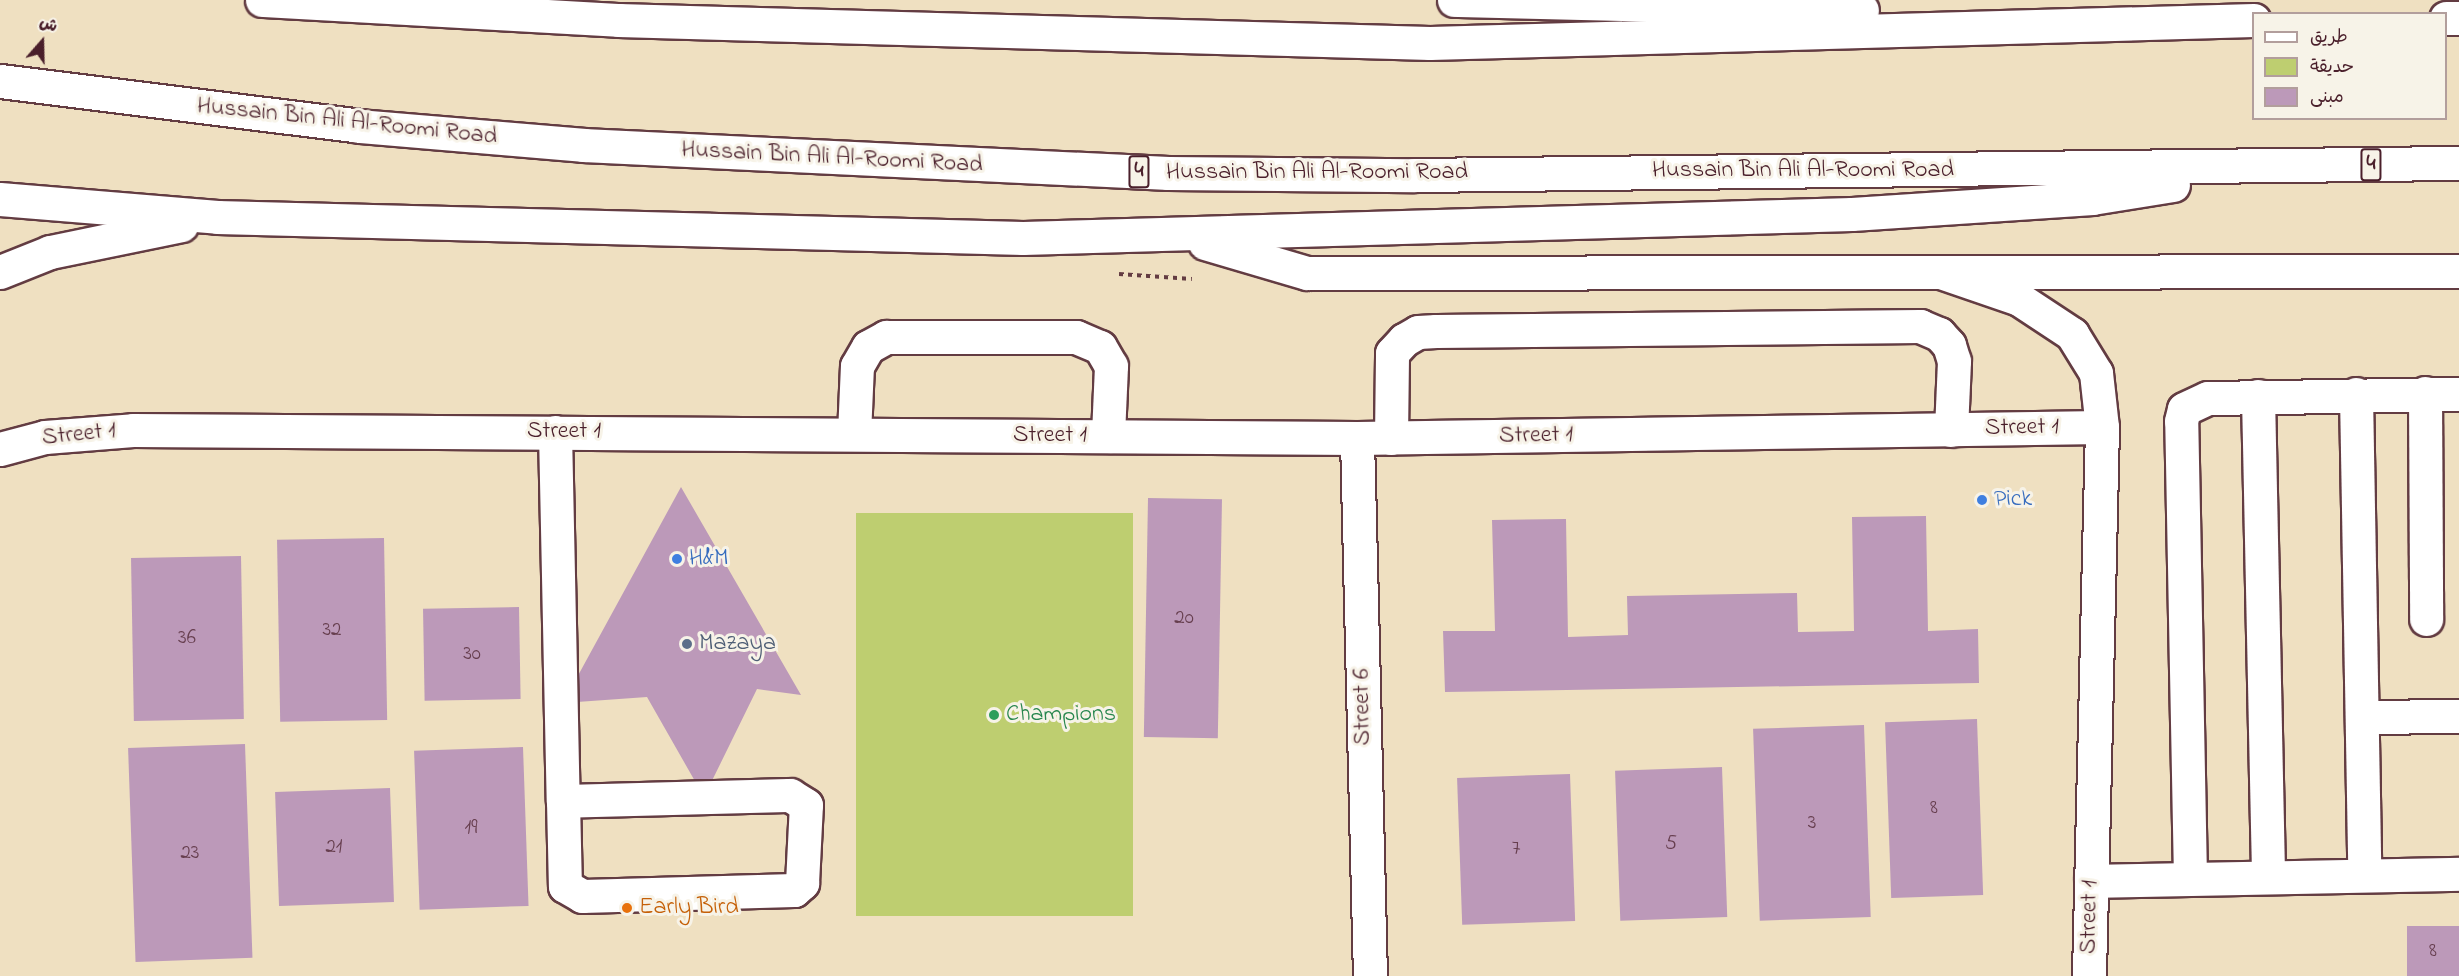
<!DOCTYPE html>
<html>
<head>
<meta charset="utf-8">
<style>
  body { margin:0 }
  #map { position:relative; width:2459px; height:976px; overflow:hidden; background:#efe0c1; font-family:"Indie Flower","Playpen Sans Arabic",sans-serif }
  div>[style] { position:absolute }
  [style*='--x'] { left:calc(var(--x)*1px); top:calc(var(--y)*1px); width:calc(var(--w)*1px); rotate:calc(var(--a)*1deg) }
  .green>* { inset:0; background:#bece70; transform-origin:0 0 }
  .building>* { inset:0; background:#bc99b9; transform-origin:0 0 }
  .path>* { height:4px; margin-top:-2px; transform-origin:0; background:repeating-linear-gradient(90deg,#633c42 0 4.5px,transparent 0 9px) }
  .roads { filter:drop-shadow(2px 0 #633c42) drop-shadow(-2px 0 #633c42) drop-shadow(0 2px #633c42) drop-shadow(0 -2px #633c42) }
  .minor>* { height:33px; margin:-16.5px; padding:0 16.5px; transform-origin:16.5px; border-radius:16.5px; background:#fff }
  .highway>* { height:33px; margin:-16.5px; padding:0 16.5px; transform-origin:16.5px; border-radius:16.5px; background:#fff }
  .dots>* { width:16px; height:16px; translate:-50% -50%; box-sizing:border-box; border:3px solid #f7f3e8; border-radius:50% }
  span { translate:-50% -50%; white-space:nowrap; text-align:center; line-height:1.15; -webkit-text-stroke:6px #f7f3e8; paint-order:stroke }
  .number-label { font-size:21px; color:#663e4e }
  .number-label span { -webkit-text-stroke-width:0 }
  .shield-label span { padding:2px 4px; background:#f7f3e8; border:2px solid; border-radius:4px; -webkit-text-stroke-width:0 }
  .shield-label { font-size:22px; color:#4a1f2b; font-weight:700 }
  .street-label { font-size:24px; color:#4a1f2b }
  .shop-label { font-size:24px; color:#366cbe }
  .left { translate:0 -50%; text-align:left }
  .service-label { font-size:24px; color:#4e5e75 }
  .leisure-label { font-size:24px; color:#27864d }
  .food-label { font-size:24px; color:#c56008 }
  .legend { position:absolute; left:2252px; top:12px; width:195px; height:108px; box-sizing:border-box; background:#f7f3e8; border:2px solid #b29e9c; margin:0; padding:8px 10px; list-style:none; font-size:18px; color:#4a1f2b }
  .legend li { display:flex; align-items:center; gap:12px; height:30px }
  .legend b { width:30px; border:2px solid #b29e9c }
  .north { position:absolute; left:12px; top:12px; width:60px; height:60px; -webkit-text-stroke:4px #f7f3e8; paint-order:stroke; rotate:20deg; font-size:16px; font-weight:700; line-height:24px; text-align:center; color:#4a1f2b }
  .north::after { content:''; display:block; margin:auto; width:21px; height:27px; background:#4a1f2b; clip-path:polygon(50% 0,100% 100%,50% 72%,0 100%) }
</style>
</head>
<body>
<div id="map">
  <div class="green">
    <div style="left:856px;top:513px;width:277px;height:403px"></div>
  </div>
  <div class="building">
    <div style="clip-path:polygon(681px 487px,801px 695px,757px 689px,704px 797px,647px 697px,563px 703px)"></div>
    <div style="left:1148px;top:498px;width:74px;height:239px;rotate:1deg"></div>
    <div style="clip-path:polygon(1926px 516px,1928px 631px,1978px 629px,1979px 683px,1445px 692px,1443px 631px,1495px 631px,1492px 520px,1566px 519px,1568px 637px,1628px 635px,1627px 596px,1797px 593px,1798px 632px,1854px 631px,1852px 517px)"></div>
    <div style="left:384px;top:538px;width:182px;height:107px;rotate:89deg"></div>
    <div style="left:241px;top:556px;width:163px;height:110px;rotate:89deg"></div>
    <div style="left:519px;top:607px;width:92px;height:96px;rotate:89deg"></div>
    <div style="left:1977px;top:719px;width:176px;height:92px;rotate:88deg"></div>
    <div style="left:1864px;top:725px;width:192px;height:111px;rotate:88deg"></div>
    <div style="left:245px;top:744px;width:214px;height:117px;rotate:88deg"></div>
    <div style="left:523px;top:747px;width:159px;height:109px;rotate:88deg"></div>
    <div style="left:1722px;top:767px;width:150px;height:107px;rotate:88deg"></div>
    <div style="left:1570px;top:774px;width:147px;height:113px;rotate:88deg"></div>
    <div style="left:390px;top:788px;width:114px;height:115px;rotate:88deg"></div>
    <div style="left:2459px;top:926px;width:50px;height:52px;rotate:90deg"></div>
  </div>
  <div class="path">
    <div style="--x:1119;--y:274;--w:73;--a:3.9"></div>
  </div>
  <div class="roads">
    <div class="minor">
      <div style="--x:1946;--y:274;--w:77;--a:18.9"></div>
      <div style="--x:2019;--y:299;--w:64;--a:33.4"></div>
      <div style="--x:2072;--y:334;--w:46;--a:58.4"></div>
      <div style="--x:2096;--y:373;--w:54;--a:83.7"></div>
      <div style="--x:2102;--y:427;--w:549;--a:91.36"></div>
      <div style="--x:2425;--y:393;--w:226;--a:89.7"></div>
      <div style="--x:2356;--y:394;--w:479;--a:89"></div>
      <div style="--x:2258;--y:396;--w:479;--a:88.8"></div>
      <div style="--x:555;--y:432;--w:369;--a:88.8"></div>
      <div style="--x:563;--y:801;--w:85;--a:88.7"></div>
      <div style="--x:565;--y:886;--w:20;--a:30"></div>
      <div style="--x:582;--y:896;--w:212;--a:-1.6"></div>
      <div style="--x:794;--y:890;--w:11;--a:-41"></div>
      <div style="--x:802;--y:883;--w:78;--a:-87.1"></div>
      <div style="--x:806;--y:805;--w:19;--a:-148"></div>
      <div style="--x:790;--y:795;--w:227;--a:178.5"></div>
      <div style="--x:854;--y:434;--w:68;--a:-87.5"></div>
      <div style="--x:857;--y:366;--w:22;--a:-60"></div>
      <div style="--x:868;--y:347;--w:21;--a:-29"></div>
      <div style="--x:886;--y:337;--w:190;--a:0"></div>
      <div style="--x:1076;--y:337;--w:26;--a:23"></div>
      <div style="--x:1100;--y:347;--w:22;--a:60"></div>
      <div style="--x:1111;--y:366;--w:70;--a:92.5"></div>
      <div style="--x:1357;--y:438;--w:538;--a:88.62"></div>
      <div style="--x:1391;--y:438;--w:85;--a:-89.3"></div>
      <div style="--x:1392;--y:353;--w:18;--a:-47"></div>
      <div style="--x:1404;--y:340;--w:16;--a:-30"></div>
      <div style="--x:1418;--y:332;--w:18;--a:-3"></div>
      <div style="--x:1436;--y:331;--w:484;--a:-0.6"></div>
      <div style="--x:1920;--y:326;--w:21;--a:23"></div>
      <div style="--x:1939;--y:334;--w:15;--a:48"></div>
      <div style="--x:1949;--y:345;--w:17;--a:73"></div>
      <div style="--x:1954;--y:361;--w:69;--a:92.5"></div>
      <div style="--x:0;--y:449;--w:47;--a:-14.9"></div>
      <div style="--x:45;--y:437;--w:88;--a:-4.5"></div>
      <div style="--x:133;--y:430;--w:1224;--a:0.37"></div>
      <div style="--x:1357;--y:438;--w:745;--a:-0.85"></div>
      <div style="--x:2362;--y:717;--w:97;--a:-0.6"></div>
      <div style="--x:2190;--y:878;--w:457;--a:-91.1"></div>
      <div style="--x:2181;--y:421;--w:12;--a:-76"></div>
      <div style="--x:2184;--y:409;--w:26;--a:-25"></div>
      <div style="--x:2208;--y:398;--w:251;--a:-0.9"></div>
      <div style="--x:2091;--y:881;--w:368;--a:-1.1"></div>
    </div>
    <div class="highway">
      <div style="--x:262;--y:0;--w:357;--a:3.2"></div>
      <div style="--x:618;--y:20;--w:812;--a:1.62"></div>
      <div style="--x:1430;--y:43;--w:824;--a:-1.6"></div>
      <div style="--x:1454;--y:0;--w:408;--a:1.4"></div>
      <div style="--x:2446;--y:18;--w:13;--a:0"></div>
      <div style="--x:0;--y:81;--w:362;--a:7.1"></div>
      <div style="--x:359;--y:126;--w:225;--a:4.8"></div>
      <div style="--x:583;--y:145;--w:586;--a:2.74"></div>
      <div style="--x:1168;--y:173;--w:246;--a:0.5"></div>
      <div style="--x:1414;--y:175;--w:1045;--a:-0.66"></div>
      <div style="--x:0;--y:199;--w:218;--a:4.7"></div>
      <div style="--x:217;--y:217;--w:806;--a:1.49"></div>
      <div style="--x:1023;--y:238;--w:829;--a:-1.66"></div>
      <div style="--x:1852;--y:214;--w:241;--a:-3.8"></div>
      <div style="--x:2092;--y:198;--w:82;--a:-9.1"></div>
      <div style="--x:1205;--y:243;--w:106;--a:16.4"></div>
      <div style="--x:1307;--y:273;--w:1152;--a:-0.1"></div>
      <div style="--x:0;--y:272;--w:54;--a:-21.8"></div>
      <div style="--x:50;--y:252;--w:134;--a:-11.6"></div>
    </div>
  </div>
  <div class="dots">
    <div style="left:1982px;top:500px;background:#3f7fe0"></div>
    <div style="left:677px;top:559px;background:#3f7fe0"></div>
    <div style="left:687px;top:644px;background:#5c6f8a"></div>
    <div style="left:994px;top:715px;background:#2e9e5b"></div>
    <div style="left:627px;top:908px;background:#e8710a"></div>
  </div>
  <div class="number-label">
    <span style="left:1184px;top:618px">20</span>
    <span style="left:332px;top:630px">32</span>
    <span style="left:187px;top:638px">36</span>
    <span style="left:472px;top:654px">30</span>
    <span style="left:1934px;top:808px">8</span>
    <span style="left:1812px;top:823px">3</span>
    <span style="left:471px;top:828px">19</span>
    <span style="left:1671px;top:844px">5</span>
    <span style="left:334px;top:847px">21</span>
    <span style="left:1516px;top:849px">7</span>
    <span style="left:190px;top:853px">23</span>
    <span style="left:2433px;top:951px">8</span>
  </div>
  <div class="shield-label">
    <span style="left:2371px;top:165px">4</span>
    <span style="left:1139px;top:172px">4</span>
  </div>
  <div class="street-label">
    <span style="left:347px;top:122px;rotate:6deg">Hussain Bin Ali Al-Roomi Road</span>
    <span style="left:832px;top:158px;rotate:3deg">Hussain Bin Ali Al-Roomi Road</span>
    <span style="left:1803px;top:171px">Hussain Bin Ali Al-Roomi Road</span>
    <span style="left:1317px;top:173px">Hussain Bin Ali Al-Roomi Road</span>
    <span style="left:2022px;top:428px;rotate:-1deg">Street 1</span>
    <span style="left:564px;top:432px">Street 1</span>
    <span style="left:79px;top:435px;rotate:-6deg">Street 1</span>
    <span style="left:1050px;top:436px">Street 1</span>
    <span style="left:1536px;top:436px;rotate:-1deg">Street 1</span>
    <span style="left:1363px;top:707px;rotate:-91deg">Street 6</span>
    <span style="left:2090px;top:917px;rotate:-89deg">Street 1</span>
  </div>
  <div class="shop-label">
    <span class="left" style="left:1994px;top:500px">Pick</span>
    <span class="left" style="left:689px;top:559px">H&amp;M</span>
  </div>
  <div class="service-label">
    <span class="left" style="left:699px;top:644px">Mazaya</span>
  </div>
  <div class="leisure-label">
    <span class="left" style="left:1006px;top:715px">Champions</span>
  </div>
  <div class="food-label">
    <span class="left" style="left:639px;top:908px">Early Bird</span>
  </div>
  <ul class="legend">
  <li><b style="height:8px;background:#fff"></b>طريق</li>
  <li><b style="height:16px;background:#bece70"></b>حديقة</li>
  <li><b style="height:16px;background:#bc99b9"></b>مبنى</li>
  </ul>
  <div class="north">ش</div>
</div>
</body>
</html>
